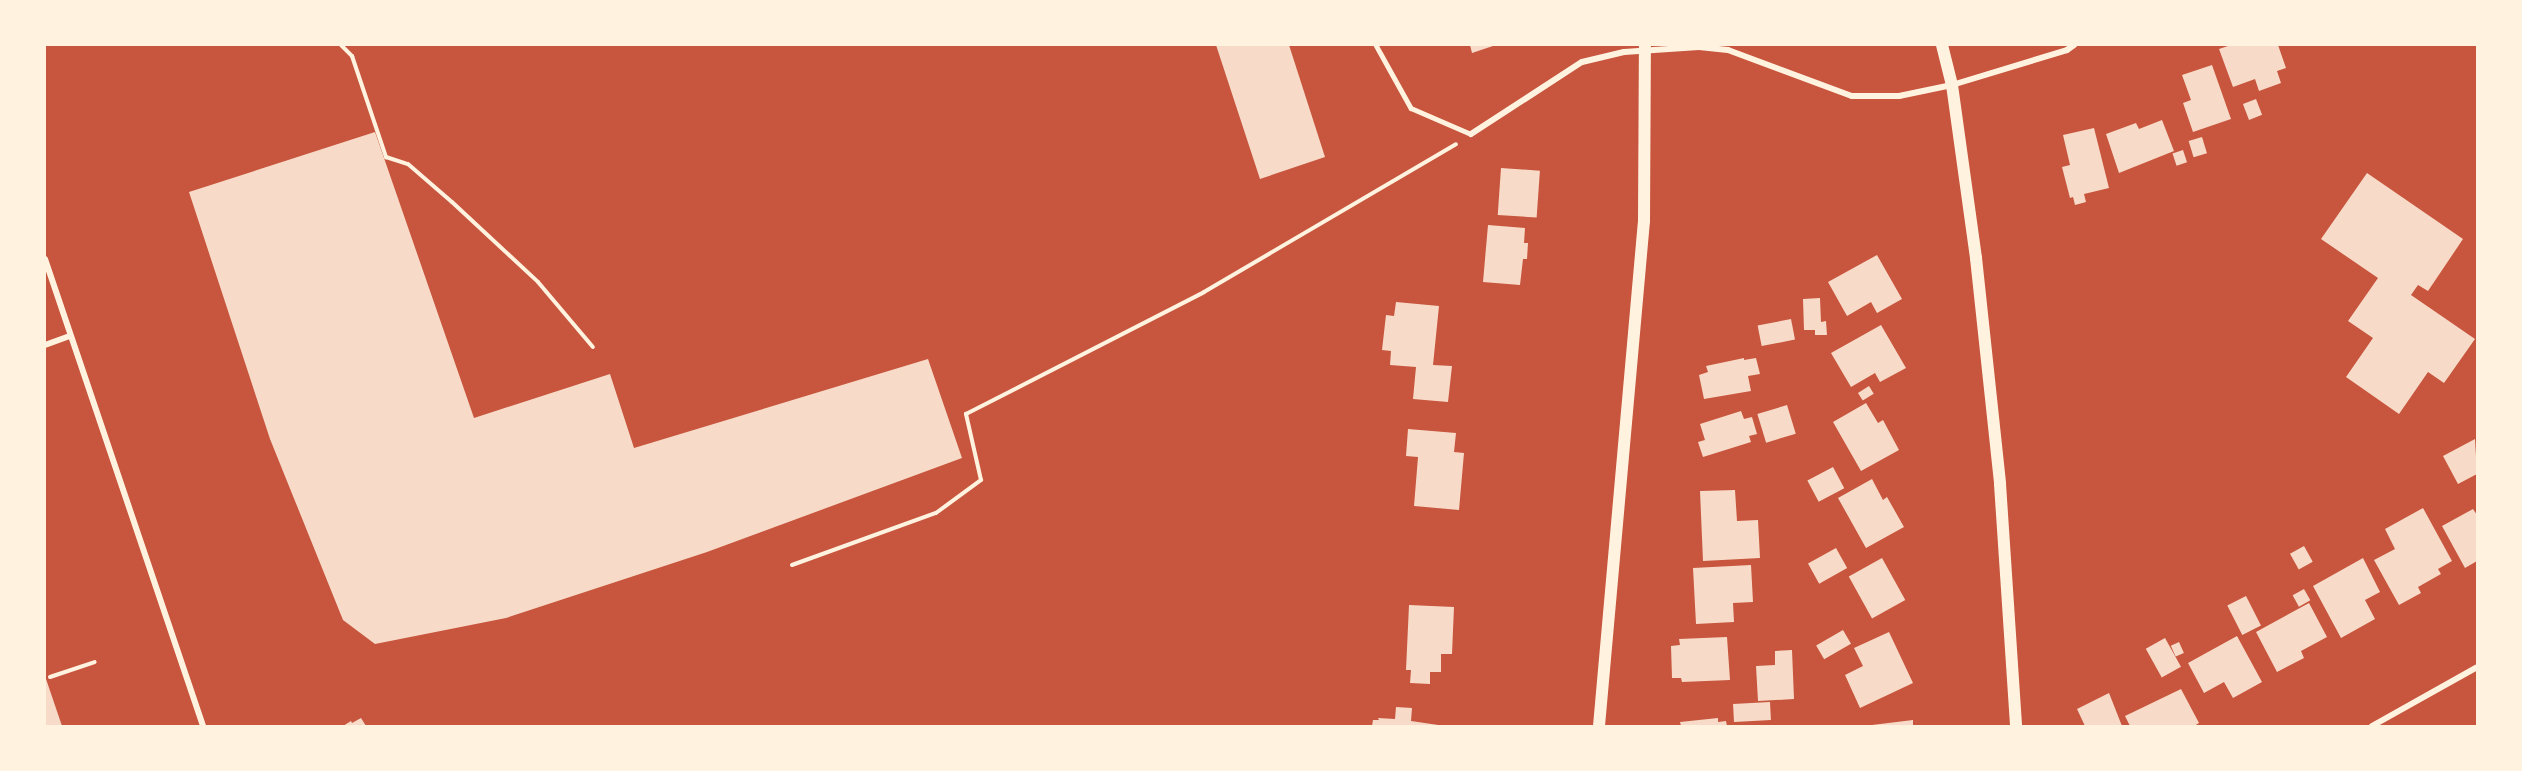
<!DOCTYPE html>
<html>
<head>
<meta charset="utf-8">
<style>
  body { margin:0 }
  #map { position:relative; width:2522px; height:771px; overflow:hidden; background:#c8553d; font-family:"Playfair Display",serif }
  div>[style] { position:absolute }
  [style*='--x'] { left:calc(var(--x)*1px); top:calc(var(--y)*1px); width:calc(var(--w)*1px); rotate:calc(var(--a)*1deg) }
  .building>* { inset:0; background:#f7dbc8; transform-origin:0 0 }
  .path>* { height:4px; margin:-2px; padding:0 2px; transform-origin:2px; border-radius:2px; background:#fff3e0 }
  .service>* { height:4.5px; margin:-2.25px; padding:0 2.25px; transform-origin:2.25px; border-radius:2.25px; background:#fff3e0 }
  .minor>* { height:6px; margin:-3px; padding:0 3px; transform-origin:3px; border-radius:3px; background:#fff3e0 }
  .secondary>* { height:12px; margin:-6px; padding:0 6px; transform-origin:6px; border-radius:6px; background:#fff3e0 }
  span { translate:-50% -50%; white-space:nowrap; text-align:center; line-height:1.15; -webkit-text-stroke:4.5px #fff3e0; paint-order:stroke }
  .frame { position:absolute; inset:0; border:46px solid #fff3e0; pointer-events:none }
</style>
</head>
<body>
<div id="map">
  <div class="building">
    <div style="clip-path:polygon(1216px 45px,1289px 45px,1325px 157px,1260px 179px)"></div>
    <div style="clip-path:polygon(1470px 45px,1496px 45px,1472px 53px)"></div>
    <div style="clip-path:polygon(2231px 45px,2278px 45px,2286px 68px,2277px 71px,2281px 83px,2259px 91px,2255px 79px,2233px 87px,2219px 49px)"></div>
    <div style="clip-path:polygon(2212px 65px,2231px 119px,2193px 132px,2183px 103px,2191px 100px,2182px 75px)"></div>
    <div style="left:2256px;top:99px;width:17px;height:14px;rotate:69deg"></div>
    <div style="clip-path:polygon(2162px 120px,2174px 151px,2119px 173px,2106px 134px,2136px 123px,2139px 129px)"></div>
    <div style="clip-path:polygon(2094px 128px,2109px 188px,2084px 194px,2086px 202px,2075px 205px,2073px 197px,2070px 198px,2062px 167px,2070px 165px,2063px 135px)"></div>
    <div style="clip-path:polygon(375px 132px,474px 418px,610px 374px,634px 448px,928px 359px,962px 458px,707px 552px,506px 618px,375px 644px,343px 620px,270px 439px,189px 192px)"></div>
    <div style="left:2202px;top:137px;width:17px;height:14px;rotate:73deg"></div>
    <div style="left:2183px;top:150px;width:13px;height:11px;rotate:72deg"></div>
    <div style="left:1501px;top:168px;width:39px;height:47px;rotate:4deg"></div>
    <div style="clip-path:polygon(2367px 173px,2463px 239px,2428px 291px,2418px 285px,2411px 295px,2475px 339px,2444px 383px,2428px 372px,2399px 414px,2346px 377px,2373px 338px,2348px 321px,2378px 278px,2321px 239px)"></div>
    <div style="clip-path:polygon(1488px 225px,1525px 228px,1524px 243px,1528px 243px,1527px 259px,1523px 259px,1520px 285px,1483px 282px)"></div>
    <div style="clip-path:polygon(1877px 255px,1902px 299px,1877px 313px,1871px 302px,1847px 316px,1828px 282px)"></div>
    <div style="clip-path:polygon(1820px 298px,1821px 322px,1826px 321px,1827px 335px,1815px 335px,1815px 330px,1804px 330px,1803px 299px)"></div>
    <div style="clip-path:polygon(1396px 302px,1439px 306px,1433px 365px,1452px 366px,1448px 402px,1413px 399px,1416px 367px,1390px 365px,1391px 351px,1382px 350px,1386px 315px,1394px 316px)"></div>
    <div style="left:1791px;top:319px;width:21px;height:34px;rotate:79deg"></div>
    <div style="clip-path:polygon(1881px 325px,1906px 368px,1880px 382px,1875px 373px,1851px 387px,1831px 353px)"></div>
    <div style="clip-path:polygon(1744px 358px,1744px 360px,1756px 358px,1760px 374px,1748px 376px,1751px 391px,1704px 399px,1699px 375px,1708px 372px,1706px 366px)"></div>
    <div style="left:1869px;top:386px;width:9px;height:13px;rotate:58deg"></div>
    <div style="clip-path:polygon(1866px 403px,1878px 423px,1883px 420px,1899px 450px,1861px 471px,1833px 422px)"></div>
    <div style="left:1787px;top:405px;width:30px;height:31px;rotate:73deg"></div>
    <div style="clip-path:polygon(1741px 411px,1744px 419px,1752px 417px,1757px 434px,1749px 436px,1751px 442px,1703px 457px,1698px 442px,1705px 440px,1700px 424px)"></div>
    <div style="clip-path:polygon(1408px 429px,1456px 433px,1454px 452px,1464px 453px,1459px 510px,1414px 506px,1418px 457px,1406px 456px)"></div>
    <div style="clip-path:polygon(2475px 439px,2477px 474px,2458px 484px,2443px 456px)"></div>
    <div style="left:1833px;top:467px;width:24px;height:29px;rotate:62deg"></div>
    <div style="clip-path:polygon(1872px 479px,1883px 500px,1887px 497px,1904px 527px,1866px 548px,1838px 498px)"></div>
    <div style="clip-path:polygon(1735px 490px,1737px 521px,1758px 520px,1760px 558px,1703px 561px,1700px 491px)"></div>
    <div style="clip-path:polygon(2423px 508px,2452px 561px,2438px 569px,2441px 574px,2418px 587px,2421px 593px,2399px 605px,2374px 560px,2395px 549px,2385px 529px)"></div>
    <div style="clip-path:polygon(2473px 509px,2477px 515px,2477px 561px,2465px 568px,2442px 526px)"></div>
    <div style="left:2304px;top:546px;width:18px;height:16px;rotate:61deg"></div>
    <div style="left:1836px;top:548px;width:23px;height:32px;rotate:61deg"></div>
    <div style="left:1882px;top:558px;width:48px;height:38px;rotate:61deg"></div>
    <div style="clip-path:polygon(2363px 558px,2380px 592px,2365px 600px,2375px 619px,2341px 638px,2313px 586px)"></div>
    <div style="clip-path:polygon(1751px 565px,1753px 602px,1733px 603px,1734px 622px,1696px 624px,1693px 568px)"></div>
    <div style="left:2304px;top:589px;width:13px;height:13px;rotate:61deg"></div>
    <div style="left:2246px;top:596px;width:33px;height:21px;rotate:63deg"></div>
    <div style="clip-path:polygon(2309px 603px,2327px 637px,2301px 651px,2304px 658px,2277px 672px,2256px 632px)"></div>
    <div style="clip-path:polygon(1409px 605px,1454px 607px,1452px 654px,1441px 654px,1441px 672px,1430px 672px,1430px 684px,1410px 683px,1411px 670px,1406px 670px)"></div>
    <div style="left:1843px;top:630px;width:16px;height:31px;rotate:60deg"></div>
    <div style="clip-path:polygon(1889px 632px,1913px 683px,1860px 708px,1845px 675px,1863px 666px,1854px 648px)"></div>
    <div style="clip-path:polygon(2237px 636px,2262px 682px,2233px 698px,2224px 682px,2204px 693px,2188px 663px)"></div>
    <div style="clip-path:polygon(1727px 637px,1730px 680px,1682px 682px,1681px 678px,1672px 678px,1671px 646px,1680px 645px,1679px 639px)"></div>
    <div style="left:2165px;top:638px;width:33px;height:22px;rotate:61deg"></div>
    <div style="left:2179px;top:642px;width:12px;height:9px;rotate:66deg"></div>
    <div style="clip-path:polygon(1792px 650px,1794px 699px,1758px 701px,1756px 666px,1775px 665px,1775px 651px)"></div>
    <div style="clip-path:polygon(45px 676px,62px 726px,45px 726px)"></div>
    <div style="clip-path:polygon(2181px 689px,2199px 723px,2194px 726px,2130px 726px,2125px 716px)"></div>
    <div style="clip-path:polygon(2109px 693px,2122px 726px,2085px 726px,2077px 709px)"></div>
    <div style="left:1770px;top:702px;width:18px;height:37px;rotate:87deg"></div>
    <div style="clip-path:polygon(1396px 707px,1412px 708px,1411px 721px,1445px 726px,1372px 726px,1373px 720px,1379px 720px,1378px 718px,1395px 719px)"></div>
    <div style="clip-path:polygon(361px 718px,366px 726px,343px 726px,351px 721px,352px 723px)"></div>
    <div style="clip-path:polygon(1718px 718px,1718px 722px,1726px 721px,1727px 726px,1681px 726px,1680px 722px)"></div>
    <div style="clip-path:polygon(1913px 720px,1913px 726px,1872px 726px,1872px 725px)"></div>
  </div>
  <div class="path">
    <div style="--x:341;--y:45;--w:16;--a:45"></div>
    <div style="--x:352;--y:56;--w:107;--a:71.4"></div>
    <div style="--x:386;--y:157;--w:23;--a:18"></div>
    <div style="--x:408;--y:164;--w:58;--a:40.8"></div>
    <div style="--x:452;--y:202;--w:117;--a:42.9"></div>
    <div style="--x:538;--y:282;--w:85;--a:49.8"></div>
    <div style="--x:792;--y:565;--w:153;--a:-19.9"></div>
    <div style="--x:936;--y:513;--w:56;--a:-36.3"></div>
    <div style="--x:981;--y:480;--w:68;--a:-102.8"></div>
    <div style="--x:966;--y:414;--w:267;--a:-27.1"></div>
    <div style="--x:1204;--y:292;--w:292;--a:-30.4"></div>
    <div style="--x:50;--y:677;--w:47;--a:-18.4"></div>
  </div>
  <div class="service">
    <div style="--x:1376;--y:45;--w:72;--a:60.9"></div>
    <div style="--x:1411;--y:108;--w:65;--a:23.4"></div>
  </div>
  <div class="minor">
    <div style="--x:1471;--y:134;--w:132;--a:-33"></div>
    <div style="--x:1582;--y:62;--w:43;--a:-13.4"></div>
    <div style="--x:1624;--y:52;--w:75;--a:-3.8"></div>
    <div style="--x:1699;--y:47;--w:29;--a:6"></div>
    <div style="--x:1728;--y:50;--w:132;--a:20.4"></div>
    <div style="--x:1852;--y:96;--w:47;--a:0"></div>
    <div style="--x:1899;--y:96;--w:54;--a:-11.7"></div>
    <div style="--x:1952;--y:85;--w:120;--a:-16.9"></div>
    <div style="--x:2067;--y:50;--w:9;--a:-36"></div>
    <div style="--x:45;--y:259;--w:493;--a:71.3"></div>
    <div style="--x:45;--y:345;--w:27;--a:-20"></div>
    <div style="--x:2372;--y:726;--w:120;--a:-29.3"></div>
  </div>
  <div class="secondary">
    <div style="--x:1942;--y:45;--w:41;--a:76"></div>
    <div style="--x:1952;--y:85;--w:175;--a:82.1"></div>
    <div style="--x:1976;--y:258;--w:227;--a:83.9"></div>
    <div style="--x:2000;--y:484;--w:243;--a:86.2"></div>
    <div style="--x:1599;--y:726;--w:507;--a:-84.91"></div>
    <div style="--x:1644;--y:221;--w:176;--a:-89.7"></div>
  </div>
  <div class="frame"></div>
</div>
</body>
</html>
